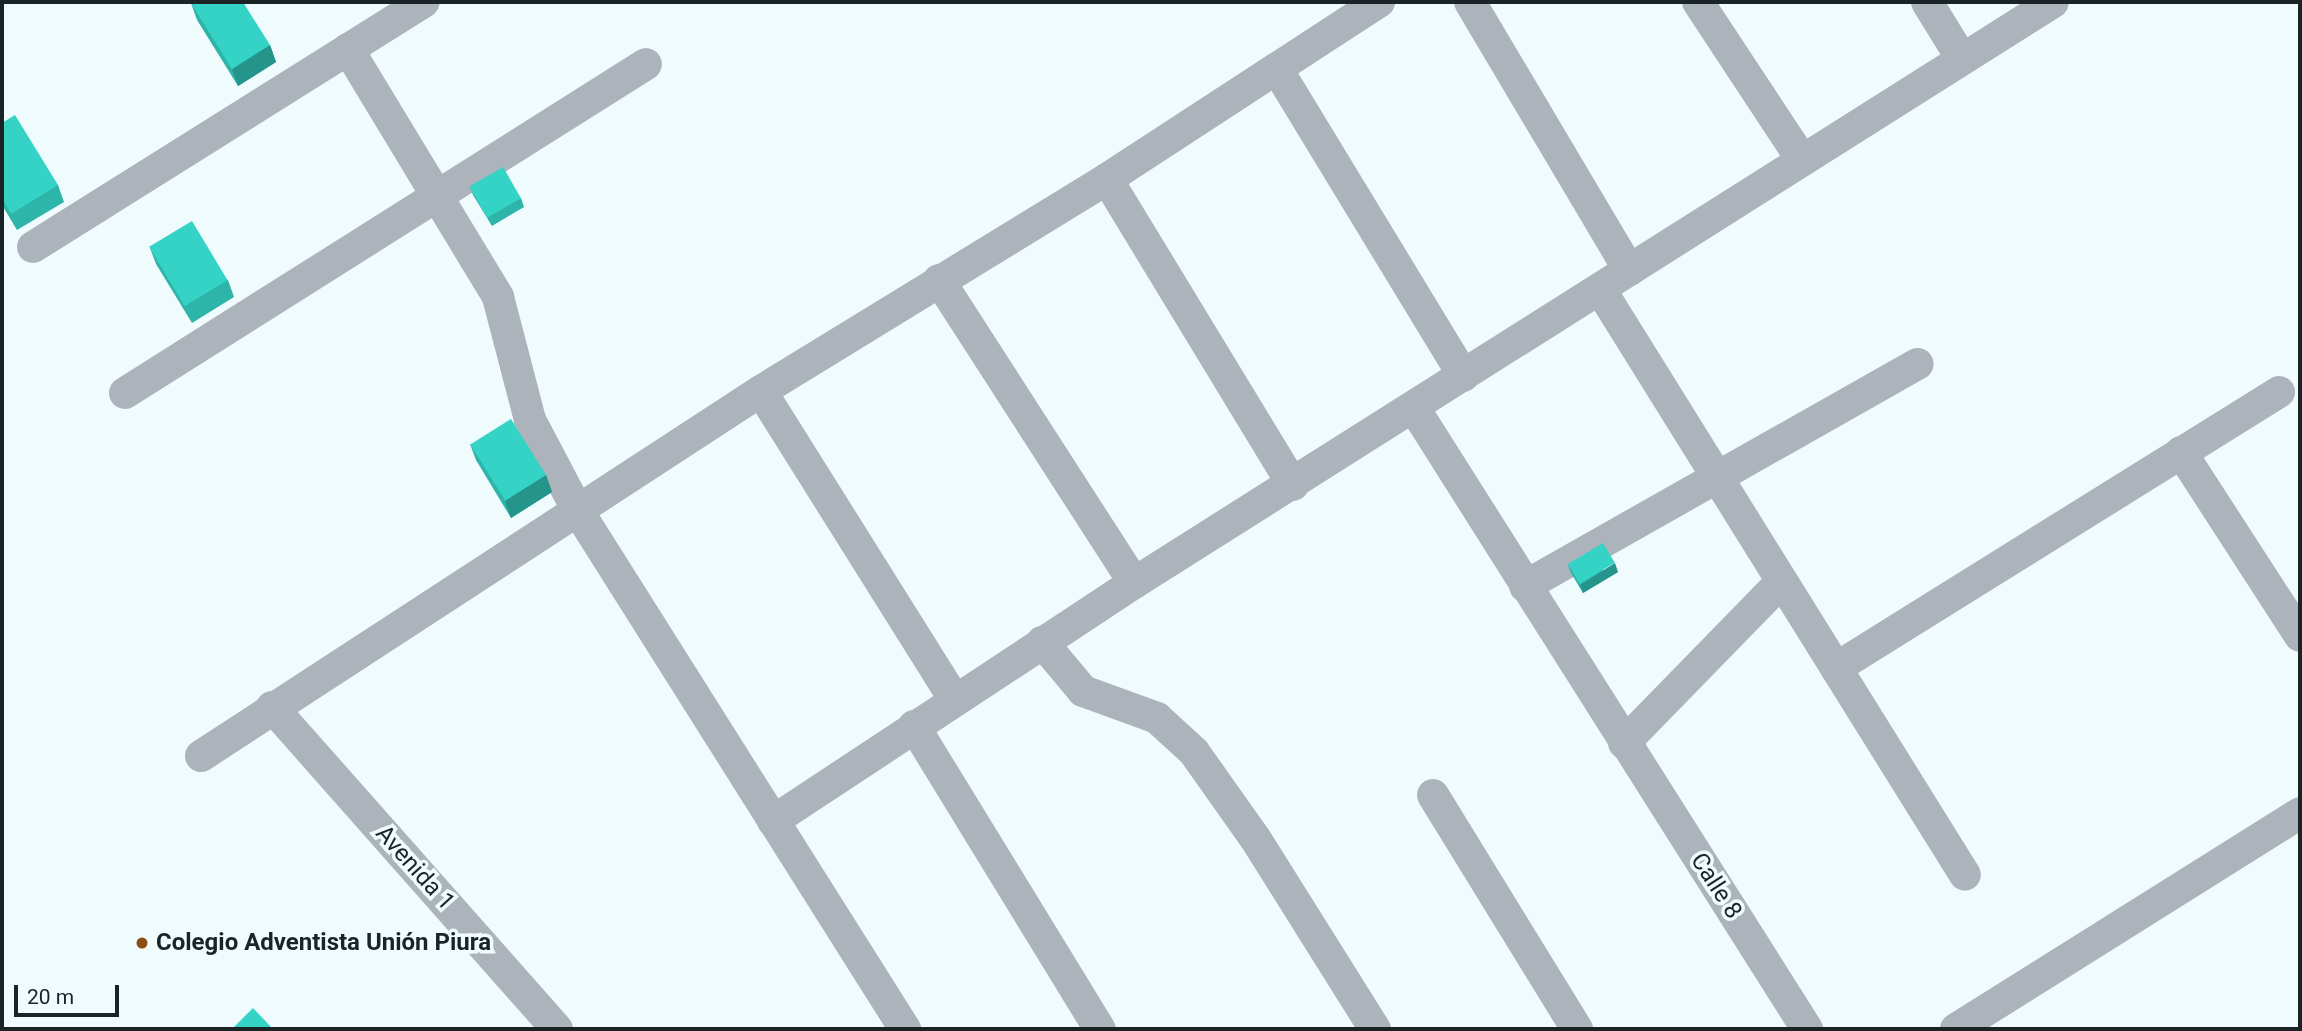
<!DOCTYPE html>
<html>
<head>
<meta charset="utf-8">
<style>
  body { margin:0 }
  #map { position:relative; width:2302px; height:1031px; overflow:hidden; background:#f0fbfe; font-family:Roboto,sans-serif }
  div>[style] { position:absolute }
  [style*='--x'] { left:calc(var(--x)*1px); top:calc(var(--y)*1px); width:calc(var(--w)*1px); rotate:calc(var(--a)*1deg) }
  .street>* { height:32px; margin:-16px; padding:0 16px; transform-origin:16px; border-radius:16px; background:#acb3bb }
  .wall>* { inset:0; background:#2eb5aa }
  .shaded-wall>* { inset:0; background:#25948b }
  .building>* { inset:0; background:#35d3c6; transform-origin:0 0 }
  .dots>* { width:19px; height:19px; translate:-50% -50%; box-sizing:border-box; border:4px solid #f0fbfe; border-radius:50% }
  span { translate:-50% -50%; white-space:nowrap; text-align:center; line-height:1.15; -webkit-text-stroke:7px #f0fbfe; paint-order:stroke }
  .street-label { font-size:24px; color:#1a2427 }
  .poi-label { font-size:24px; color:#1a2427; font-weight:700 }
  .left { translate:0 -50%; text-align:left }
  .frame { position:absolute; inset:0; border:4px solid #1a2427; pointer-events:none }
  .scale { position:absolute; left:14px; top:985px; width:105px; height:32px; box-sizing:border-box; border:4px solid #1a2427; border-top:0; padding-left:9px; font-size:21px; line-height:24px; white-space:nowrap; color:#1a2427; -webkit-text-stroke:5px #f0fbfe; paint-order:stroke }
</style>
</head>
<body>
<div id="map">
  <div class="street">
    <div style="--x:1470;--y:2;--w:312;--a:59.3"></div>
    <div style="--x:1698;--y:2;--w:189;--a:56.6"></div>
    <div style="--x:1927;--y:2;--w:67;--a:58.4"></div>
    <div style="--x:348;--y:49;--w:290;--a:58.8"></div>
    <div style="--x:498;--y:297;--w:127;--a:75.4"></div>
    <div style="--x:530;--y:420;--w:103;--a:62.2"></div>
    <div style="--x:578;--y:511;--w:613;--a:57.74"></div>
    <div style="--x:1277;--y:69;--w:359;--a:58.7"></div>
    <div style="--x:1107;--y:179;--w:358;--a:58.7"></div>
    <div style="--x:33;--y:247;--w:461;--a:-32.1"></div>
    <div style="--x:939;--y:280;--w:360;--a:57.2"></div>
    <div style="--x:1600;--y:289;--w:690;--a:58.08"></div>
    <div style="--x:761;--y:391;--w:363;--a:57.9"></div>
    <div style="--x:125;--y:393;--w:616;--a:-32.27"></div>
    <div style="--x:1414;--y:408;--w:735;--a:57.67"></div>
    <div style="--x:2181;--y:452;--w:219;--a:57.1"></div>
    <div style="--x:1525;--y:586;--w:451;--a:-29.5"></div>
    <div style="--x:1042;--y:642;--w:64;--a:50.1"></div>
    <div style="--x:1083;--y:691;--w:79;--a:20"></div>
    <div style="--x:1157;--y:718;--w:50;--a:42.6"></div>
    <div style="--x:1194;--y:752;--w:105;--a:54.7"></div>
    <div style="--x:1255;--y:838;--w:226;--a:57.9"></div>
    <div style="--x:1836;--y:668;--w:522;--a:-31.92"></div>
    <div style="--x:272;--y:707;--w:430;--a:48.5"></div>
    <div style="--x:914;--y:726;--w:356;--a:58.5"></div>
    <div style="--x:1624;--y:743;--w:226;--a:-45.7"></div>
    <div style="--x:201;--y:756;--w:668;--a:-33.1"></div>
    <div style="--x:761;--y:391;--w:406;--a:-31.5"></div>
    <div style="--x:1107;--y:179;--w:325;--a:-33.1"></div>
    <div style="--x:1433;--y:795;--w:275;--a:58.4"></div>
    <div style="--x:773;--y:821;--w:432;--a:-33.4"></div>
    <div style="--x:1134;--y:583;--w:1087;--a:-32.3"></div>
    <div style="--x:1956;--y:1029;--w:406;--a:-32.1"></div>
  </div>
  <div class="wall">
    <div style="clip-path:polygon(191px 3px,270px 45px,276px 62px,238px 86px,197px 20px)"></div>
    <div style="clip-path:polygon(2px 123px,58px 185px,64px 202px,17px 230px,2px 205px)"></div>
    <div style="clip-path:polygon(470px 187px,521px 198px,524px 207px,492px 226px,473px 195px)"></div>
    <div style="clip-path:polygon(150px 248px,228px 280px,234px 297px,192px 323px,156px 264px)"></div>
    <div style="clip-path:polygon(470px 444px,546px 475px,552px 492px,511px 518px,476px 460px)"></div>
    <div style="clip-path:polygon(1568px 565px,1618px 572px,1583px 593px,1571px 573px)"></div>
  </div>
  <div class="shaded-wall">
    <div style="clip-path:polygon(270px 45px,276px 62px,238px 86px,232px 69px)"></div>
    <div style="clip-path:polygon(546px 475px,552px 492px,511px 518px,505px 501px)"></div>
    <div style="clip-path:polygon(1615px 563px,1618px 572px,1583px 593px,1580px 585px)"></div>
  </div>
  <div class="building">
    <div style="clip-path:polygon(193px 2px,243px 2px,270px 45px,232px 69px,191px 3px)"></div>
    <div style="clip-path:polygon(15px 115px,58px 185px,11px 214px,2px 198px,2px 123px)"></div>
    <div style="left:503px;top:167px;width:36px;height:39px;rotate:60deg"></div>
    <div style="left:192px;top:221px;width:69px;height:50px;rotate:59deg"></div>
    <div style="left:511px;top:419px;width:66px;height:48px;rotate:58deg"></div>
    <div style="left:1603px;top:543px;width:23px;height:41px;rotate:59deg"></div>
    <div style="clip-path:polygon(253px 1008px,273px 1029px,232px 1029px)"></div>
  </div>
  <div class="dots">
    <div style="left:142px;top:943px;background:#8c4e11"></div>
  </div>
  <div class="street-label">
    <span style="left:415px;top:868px;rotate:48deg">Avenida 1</span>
    <span style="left:1716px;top:886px;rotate:57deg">Calle 8</span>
  </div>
  <div class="poi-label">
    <span class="left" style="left:156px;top:943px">Colegio Adventista Unión Piura</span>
  </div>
  <div class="frame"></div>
  <div class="scale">20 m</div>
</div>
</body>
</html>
